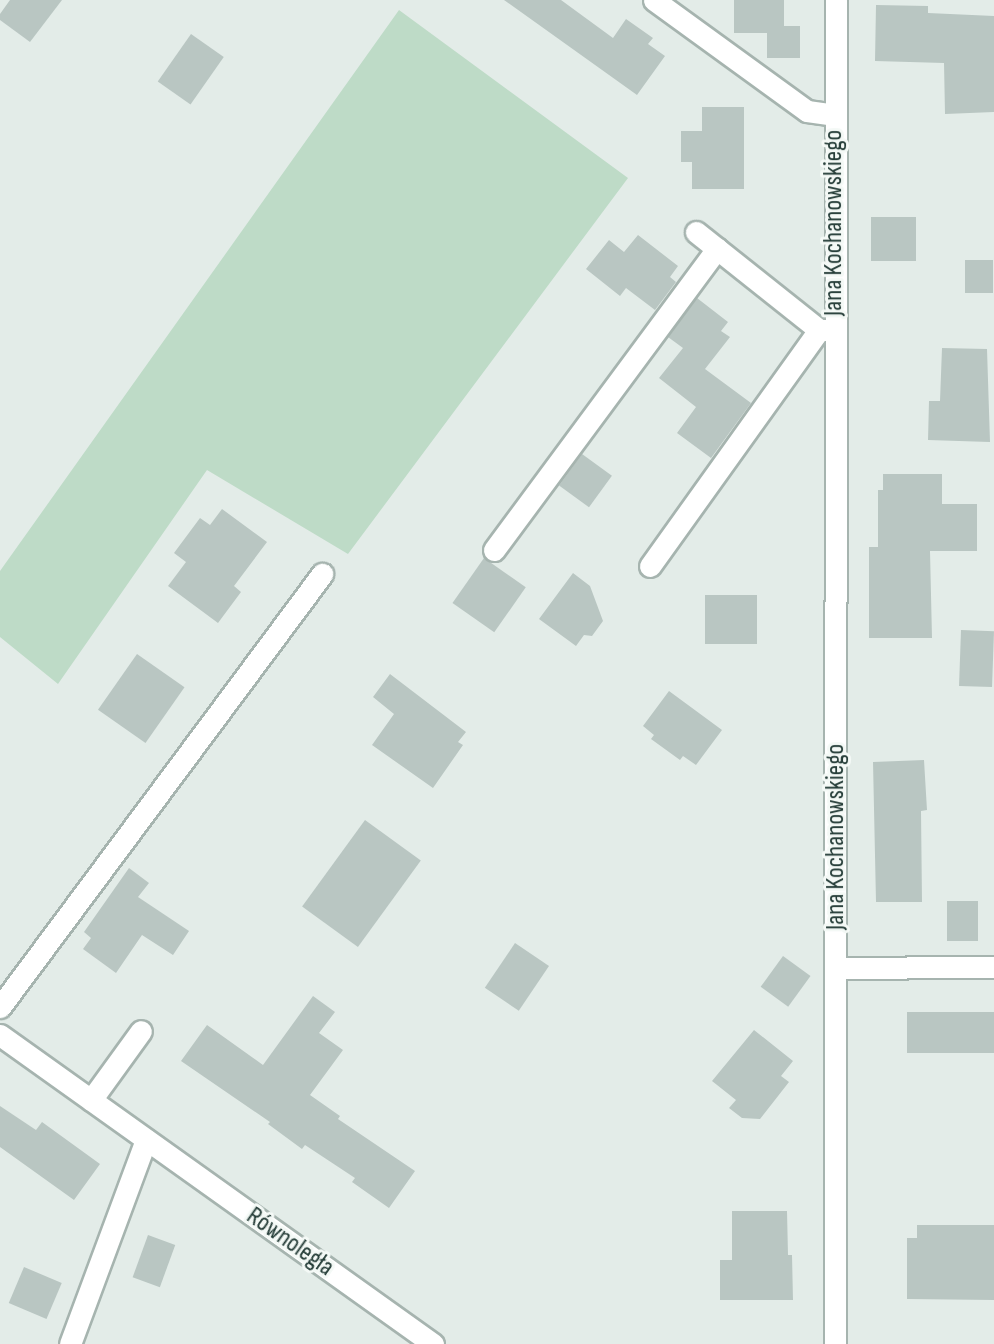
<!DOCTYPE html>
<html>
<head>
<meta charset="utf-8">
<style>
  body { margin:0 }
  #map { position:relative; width:994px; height:1344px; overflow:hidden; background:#e3ece8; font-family:"Sofia Sans Condensed",sans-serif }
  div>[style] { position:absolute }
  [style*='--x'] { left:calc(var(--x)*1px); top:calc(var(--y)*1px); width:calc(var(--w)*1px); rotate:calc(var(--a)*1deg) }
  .green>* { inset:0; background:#bedbc7 }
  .building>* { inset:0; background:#b9c6c2; transform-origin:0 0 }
  .roads { filter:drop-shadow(2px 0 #a6b4af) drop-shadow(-2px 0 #a6b4af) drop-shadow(0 2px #a6b4af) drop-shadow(0 -2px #a6b4af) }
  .minor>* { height:21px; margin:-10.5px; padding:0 10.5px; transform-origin:10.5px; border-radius:10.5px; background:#fff }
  span { translate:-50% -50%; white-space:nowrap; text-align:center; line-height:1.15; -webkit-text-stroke:6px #f4f9f6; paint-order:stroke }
  .street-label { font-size:26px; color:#243c37 }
</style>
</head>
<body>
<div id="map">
  <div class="green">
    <div style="clip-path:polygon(399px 10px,628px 178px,348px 554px,207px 470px,58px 684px,0 637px,0 571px)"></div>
  </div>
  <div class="building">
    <div style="clip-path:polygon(10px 0,62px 0,30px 42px,0 20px,0 14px)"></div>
    <div style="clip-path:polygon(504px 0,561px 0,613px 38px,626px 19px,653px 38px,648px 44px,665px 56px,637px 95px)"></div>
    <div style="clip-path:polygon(734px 0,784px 0,784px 26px,800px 26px,800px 58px,767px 58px,767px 33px,734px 33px)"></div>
    <div style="clip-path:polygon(876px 5px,928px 6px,928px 13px,994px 16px,994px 112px,945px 114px,944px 63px,875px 61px)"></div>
    <div style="left:191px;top:34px;width:40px;height:58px;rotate:35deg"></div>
    <div style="clip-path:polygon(702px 107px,744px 107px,744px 189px,692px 189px,692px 162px,681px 162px,681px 131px,702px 131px)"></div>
    <div style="left:916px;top:217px;width:44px;height:45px;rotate:90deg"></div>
    <div style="clip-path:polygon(638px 235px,678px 266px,670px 277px,676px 282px,655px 310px,626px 288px,620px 296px,586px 269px,609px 240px,624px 252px)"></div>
    <div style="left:993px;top:260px;width:33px;height:28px;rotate:90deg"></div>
    <div style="clip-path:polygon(697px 298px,728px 322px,721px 331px,730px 337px,705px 369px,751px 403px,711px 458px,677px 433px,696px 407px,659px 378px,683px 348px,668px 337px)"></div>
    <div style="clip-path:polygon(942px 348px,987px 349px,990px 442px,928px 440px,929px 401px,940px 401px)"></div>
    <div style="left:582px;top:454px;width:37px;height:39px;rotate:36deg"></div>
    <div style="clip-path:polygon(883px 474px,942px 474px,942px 504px,977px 504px,977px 551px,930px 551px,932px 638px,869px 638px,869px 547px,878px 547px,878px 490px,883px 490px)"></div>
    <div style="clip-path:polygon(222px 509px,267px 542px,234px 586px,241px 592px,218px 623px,168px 586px,186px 562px,174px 553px,200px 518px,210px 525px)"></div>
    <div style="left:484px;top:558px;width:51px;height:55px;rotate:35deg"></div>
    <div style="clip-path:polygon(573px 573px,590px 586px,603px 621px,592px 636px,584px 635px,576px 646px,539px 619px)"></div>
    <div style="left:705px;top:595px;width:52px;height:49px"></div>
    <div style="left:961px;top:630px;width:33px;height:56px;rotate:2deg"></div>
    <div style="left:137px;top:654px;width:58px;height:68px;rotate:35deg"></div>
    <div style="clip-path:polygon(390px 674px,466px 732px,458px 742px,463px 745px,433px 788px,372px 745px,394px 714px,373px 697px)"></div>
    <div style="clip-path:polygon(669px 691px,722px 730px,696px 765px,683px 756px,680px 760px,651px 739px,654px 735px,643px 726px)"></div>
    <div style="clip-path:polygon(924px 760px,927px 810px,921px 811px,922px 902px,876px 902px,873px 762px)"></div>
    <div style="left:365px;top:820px;width:69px;height:107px;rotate:36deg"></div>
    <div style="clip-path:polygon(129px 868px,149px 883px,138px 897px,189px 931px,173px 955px,142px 935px,116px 973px,83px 949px,91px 938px,84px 932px)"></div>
    <div style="left:947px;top:901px;width:31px;height:40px"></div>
    <div style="left:515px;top:943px;width:41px;height:54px;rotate:34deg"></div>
    <div style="left:783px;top:956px;width:34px;height:38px;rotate:36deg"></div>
    <div style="clip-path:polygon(313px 996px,335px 1012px,319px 1033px,343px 1050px,310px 1095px,340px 1116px,338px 1119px,415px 1171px,389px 1208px,352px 1182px,355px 1178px,305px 1145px,302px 1149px,268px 1124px,270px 1122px,181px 1061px,207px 1025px,263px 1065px)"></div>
    <div style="left:907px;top:1012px;width:87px;height:41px"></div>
    <div style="clip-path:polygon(754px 1030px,793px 1061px,781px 1076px,789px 1082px,760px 1119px,742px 1118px,729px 1108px,736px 1100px,712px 1081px)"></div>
    <div style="clip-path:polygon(0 1106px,36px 1130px,42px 1122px,100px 1164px,74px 1200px,0 1147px)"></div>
    <div style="clip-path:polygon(732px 1211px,787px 1211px,788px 1255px,792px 1255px,793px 1300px,720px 1300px,720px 1260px,732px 1260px)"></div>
    <div style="clip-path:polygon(917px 1225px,994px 1225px,994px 1300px,907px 1299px,907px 1238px,917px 1238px)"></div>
    <div style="left:148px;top:1235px;width:29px;height:45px;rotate:20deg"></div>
    <div style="left:24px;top:1267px;width:41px;height:39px;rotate:23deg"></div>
  </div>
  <div class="roads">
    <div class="minor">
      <div style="--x:654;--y:0;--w:189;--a:36"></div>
      <div style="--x:807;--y:111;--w:27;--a:8"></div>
      <div style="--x:696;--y:232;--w:157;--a:38.5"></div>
      <div style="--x:494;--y:550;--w:375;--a:-53.5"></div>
      <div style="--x:650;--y:566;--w:290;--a:-54.4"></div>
      <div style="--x:819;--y:330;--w:15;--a:0"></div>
      <div style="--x:836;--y:968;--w:158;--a:-0.4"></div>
      <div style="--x:0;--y:1007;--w:540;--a:-53.36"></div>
      <div style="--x:0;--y:1035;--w:532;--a:35.51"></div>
      <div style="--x:91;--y:1100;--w:85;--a:-54.1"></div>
      <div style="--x:70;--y:1344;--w:218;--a:-69.6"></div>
      <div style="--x:835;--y:1344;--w:1344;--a:-89.96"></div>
    </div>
  </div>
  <div class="street-label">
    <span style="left:834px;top:223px;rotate:-90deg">Jana Kochanowskiego</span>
    <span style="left:836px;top:837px;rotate:-90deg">Jana Kochanowskiego</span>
    <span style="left:290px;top:1242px;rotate:35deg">Równoległa</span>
  </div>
</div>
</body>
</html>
